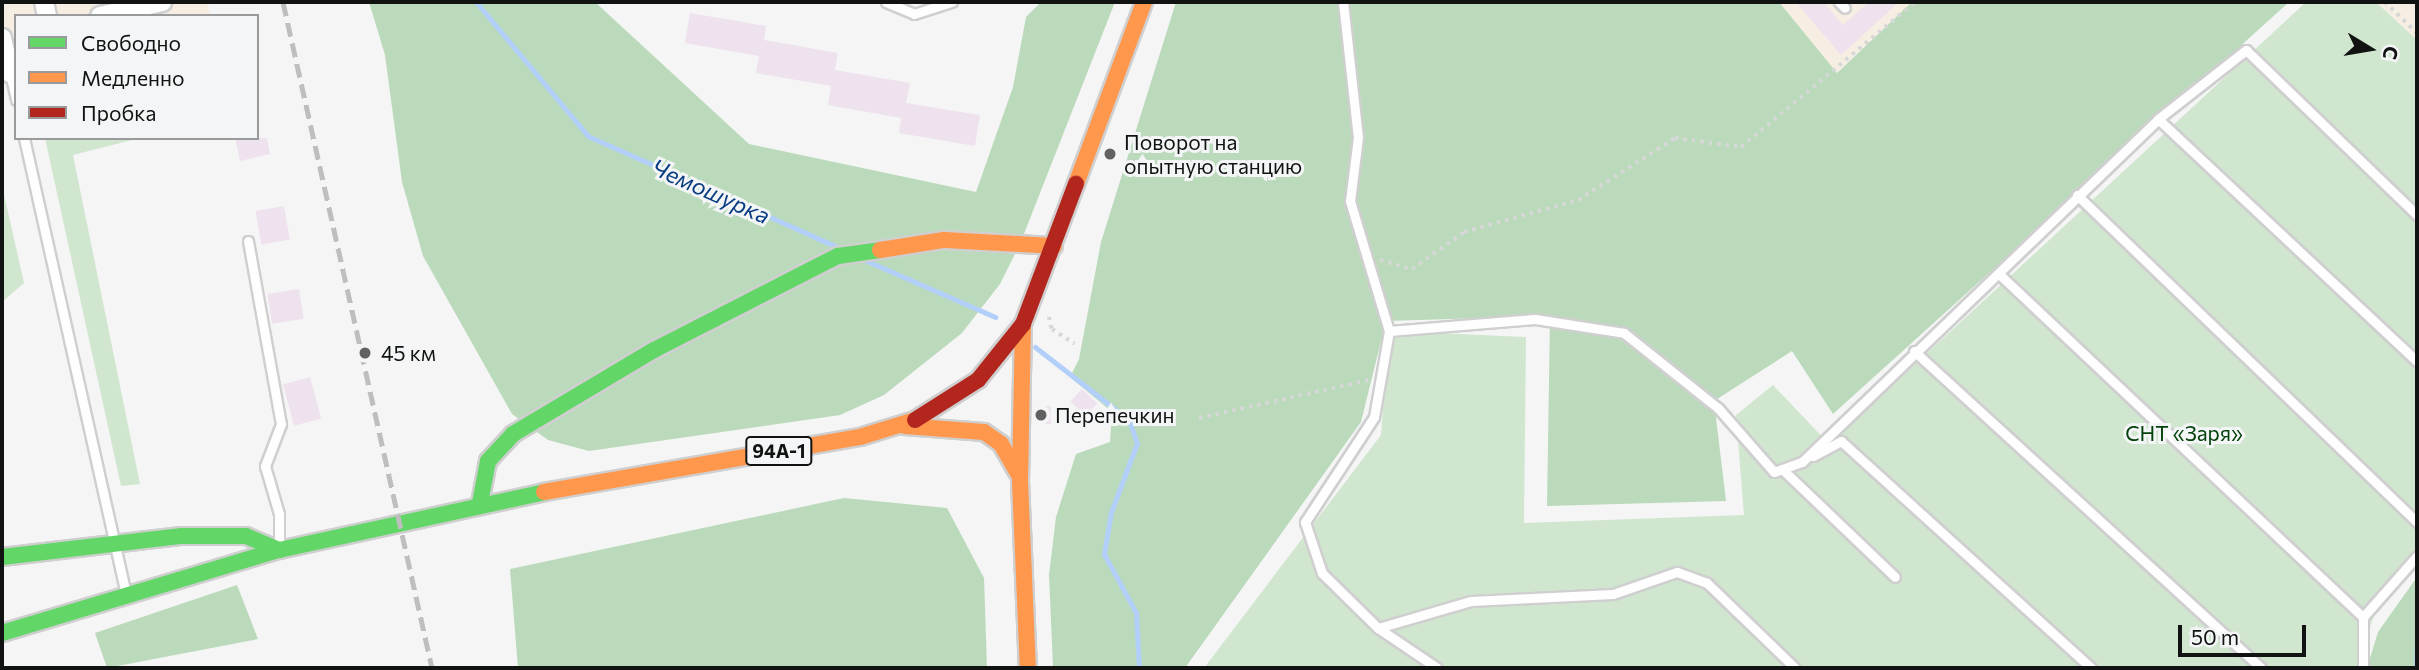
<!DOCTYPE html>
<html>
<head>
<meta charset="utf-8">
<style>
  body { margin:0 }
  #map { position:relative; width:2419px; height:670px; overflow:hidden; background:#f5f5f5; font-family:Commissioner,sans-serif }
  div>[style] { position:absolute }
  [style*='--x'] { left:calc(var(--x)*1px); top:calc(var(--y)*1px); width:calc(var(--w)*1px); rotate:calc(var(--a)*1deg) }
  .industrial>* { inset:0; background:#f6eee3 }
  .green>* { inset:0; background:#d0e6cf }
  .forest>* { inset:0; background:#bbdabb }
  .stream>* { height:5px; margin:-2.5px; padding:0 2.5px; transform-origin:2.5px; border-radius:2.5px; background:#b2cffa }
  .building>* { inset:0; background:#ede2ed; transform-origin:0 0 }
  .path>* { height:3.5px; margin-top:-1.75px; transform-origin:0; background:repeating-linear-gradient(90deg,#d6d7d7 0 3.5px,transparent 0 8.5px) }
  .roads { filter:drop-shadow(2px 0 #cfcfcf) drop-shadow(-2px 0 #cfcfcf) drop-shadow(0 2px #cfcfcf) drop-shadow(0 -2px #cfcfcf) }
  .lane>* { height:9px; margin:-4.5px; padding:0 4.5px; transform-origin:4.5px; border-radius:4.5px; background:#fefefe }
  .street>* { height:18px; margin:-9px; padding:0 9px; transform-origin:9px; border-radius:9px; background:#fefefe }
  .fast>* { height:16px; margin:-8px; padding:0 8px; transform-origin:8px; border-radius:8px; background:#63d668 }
  .slow>* { height:16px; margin:-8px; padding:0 8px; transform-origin:8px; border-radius:8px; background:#ff974d }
  .jam>* { height:16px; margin:-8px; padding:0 8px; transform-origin:8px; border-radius:8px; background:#b3261e }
  .rail>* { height:5px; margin-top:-2.5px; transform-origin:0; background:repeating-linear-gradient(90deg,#bdbebe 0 14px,transparent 0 21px) }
  .dots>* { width:19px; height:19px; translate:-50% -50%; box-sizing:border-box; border:4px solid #f4f5f6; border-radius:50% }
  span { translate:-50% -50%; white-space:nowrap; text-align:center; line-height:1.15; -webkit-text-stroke:6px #f4f5f6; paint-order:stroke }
  .shield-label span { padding:2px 5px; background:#f4f5f6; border:2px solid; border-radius:5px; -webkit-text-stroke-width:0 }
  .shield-label { font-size:19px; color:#111212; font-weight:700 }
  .poi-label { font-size:21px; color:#111212 }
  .left { translate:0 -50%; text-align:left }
  .park-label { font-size:21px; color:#03420b }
  .water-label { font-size:23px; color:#073c82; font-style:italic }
  .frame { position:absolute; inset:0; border:4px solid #111212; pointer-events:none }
  .legend { position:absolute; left:14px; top:14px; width:245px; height:126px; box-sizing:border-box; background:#f4f5f6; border:2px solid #999a9b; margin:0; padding:9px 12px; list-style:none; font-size:21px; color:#111212 }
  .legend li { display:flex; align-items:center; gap:14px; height:35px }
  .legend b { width:35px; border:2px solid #999a9b }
  .north { position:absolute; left:2335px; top:14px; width:70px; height:70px; -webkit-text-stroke:5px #f4f5f6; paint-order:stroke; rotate:101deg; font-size:19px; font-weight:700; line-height:28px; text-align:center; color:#111212 }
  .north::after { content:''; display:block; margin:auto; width:24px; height:32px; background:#111212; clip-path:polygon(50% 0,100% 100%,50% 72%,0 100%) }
  .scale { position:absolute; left:2178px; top:625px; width:128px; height:32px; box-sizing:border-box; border:4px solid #111212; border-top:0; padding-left:9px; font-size:21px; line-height:24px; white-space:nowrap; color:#111212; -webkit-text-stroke:5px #f4f5f6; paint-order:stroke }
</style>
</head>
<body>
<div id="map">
  <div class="industrial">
    <div style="clip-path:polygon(2px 2px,207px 2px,210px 14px,16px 16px,16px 65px,2px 69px)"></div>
    <div style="clip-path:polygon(1779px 2px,1912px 2px,1836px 73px)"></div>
    <div style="clip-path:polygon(2376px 2px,2417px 2px,2417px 40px)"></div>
  </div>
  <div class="green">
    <div style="clip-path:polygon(2306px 2px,2376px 2px,2417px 40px,2417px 553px,2381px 591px,2358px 668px,1204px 668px,1381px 435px,1389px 331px,1526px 337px,1524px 523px,1744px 515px,1736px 415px,1773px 385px,1829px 444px)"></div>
    <div style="clip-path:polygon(45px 138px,140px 138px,73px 155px,140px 484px,121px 486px)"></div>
    <div style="clip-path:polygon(2px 186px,24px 283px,2px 302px)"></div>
  </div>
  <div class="forest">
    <div style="clip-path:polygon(369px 2px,595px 2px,749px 144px,976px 192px,1013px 87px,1026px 17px,1041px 2px,1115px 2px,1020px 244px,1000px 284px,962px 333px,884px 395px,840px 415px,589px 451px,548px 440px,512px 414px,423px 256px,402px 182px,385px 55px)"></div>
    <div style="clip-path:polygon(1176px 2px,1779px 2px,1837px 73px,1912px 2px,2289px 2px,1833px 414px,1792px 351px,1714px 401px,1726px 501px,1547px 506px,1550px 316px,1386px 321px,1361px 422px,1185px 668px,1053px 668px,1049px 575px,1056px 517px,1076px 454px,1110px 442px,1112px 412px,1070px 377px,1079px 359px,1101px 242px)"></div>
    <div style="clip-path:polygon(844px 498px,947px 508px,984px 578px,987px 668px,518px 668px,510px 569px)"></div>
    <div style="clip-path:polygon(2417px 577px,2417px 668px,2367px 668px,2378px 632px)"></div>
    <div style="clip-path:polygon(237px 585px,258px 639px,107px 668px,95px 633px)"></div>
  </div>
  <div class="stream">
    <div style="--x:476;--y:2;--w:175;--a:50.1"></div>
    <div style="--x:588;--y:136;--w:275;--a:24"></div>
    <div style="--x:867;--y:261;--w:140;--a:23.6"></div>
    <div style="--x:1035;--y:347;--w:119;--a:37.8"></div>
    <div style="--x:1129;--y:420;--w:24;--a:71"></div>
    <div style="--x:1137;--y:443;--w:74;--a:110.6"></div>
    <div style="--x:1111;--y:512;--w:43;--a:99.5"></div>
    <div style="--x:1104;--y:554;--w:67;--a:61.5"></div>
    <div style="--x:1136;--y:613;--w:55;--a:86.9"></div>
    <div style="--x:2416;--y:668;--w:23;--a:-88"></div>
  </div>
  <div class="building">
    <div style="clip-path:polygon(1796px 2px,1823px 2px,1843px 25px,1869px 2px,1899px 2px,1841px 55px)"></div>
    <div style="clip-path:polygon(690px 13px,766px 26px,764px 40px,838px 53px,835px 70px,910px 83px,906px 103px,980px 115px,975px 146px,899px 133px,901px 118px,828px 105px,831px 86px,756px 73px,759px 56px,685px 43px)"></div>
    <div style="clip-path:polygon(235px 138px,267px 138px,270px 154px,240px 161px)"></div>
    <div style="left:284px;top:206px;width:34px;height:29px;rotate:80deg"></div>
    <div style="left:299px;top:289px;width:30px;height:32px;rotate:81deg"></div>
    <div style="left:310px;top:377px;width:43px;height:28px;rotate:75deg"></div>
    <div style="left:1082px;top:389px;width:21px;height:17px;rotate:43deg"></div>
    <div style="left:1036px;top:406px;width:15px;height:18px"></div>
  </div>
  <div class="path">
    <div style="--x:2385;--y:2;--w:45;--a:44.1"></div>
    <div style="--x:1380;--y:260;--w:33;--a:16"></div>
    <div style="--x:1412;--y:269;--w:64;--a:-35.4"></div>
    <div style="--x:1464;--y:232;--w:118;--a:-15.7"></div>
    <div style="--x:1578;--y:200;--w:115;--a:-32.6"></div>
    <div style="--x:1675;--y:138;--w:67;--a:7.8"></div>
    <div style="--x:1741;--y:147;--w:226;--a:-39.8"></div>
    <div style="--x:1049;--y:317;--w:12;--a:76"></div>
    <div style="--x:1052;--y:329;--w:27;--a:33"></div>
    <div style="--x:1199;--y:418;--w:174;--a:-12.6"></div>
  </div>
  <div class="roads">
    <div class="lane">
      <div style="--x:886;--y:2;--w:30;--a:23"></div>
      <div style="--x:914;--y:14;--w:40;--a:-18"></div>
      <div style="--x:1343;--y:2;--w:136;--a:83.7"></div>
      <div style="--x:1358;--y:137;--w:64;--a:97.1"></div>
      <div style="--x:1350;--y:201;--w:136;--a:73.3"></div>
      <div style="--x:1389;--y:331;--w:87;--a:99.9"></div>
      <div style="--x:1374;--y:417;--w:126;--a:123.3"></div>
      <div style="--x:1305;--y:522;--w:54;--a:71.6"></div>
      <div style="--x:1322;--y:573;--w:78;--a:44.5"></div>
      <div style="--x:1378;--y:628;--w:71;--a:34.1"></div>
      <div style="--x:1839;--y:2;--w:8;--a:45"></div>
      <div style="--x:10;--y:73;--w:28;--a:77"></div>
      <div style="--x:2158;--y:119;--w:354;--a:43.1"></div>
      <div style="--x:24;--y:138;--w:467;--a:77.4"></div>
      <div style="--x:2077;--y:195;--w:472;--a:43.9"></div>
      <div style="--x:248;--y:241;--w:186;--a:79.8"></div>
      <div style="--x:281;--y:424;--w:45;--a:110.9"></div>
      <div style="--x:265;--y:466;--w:50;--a:73.7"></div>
      <div style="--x:279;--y:514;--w:30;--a:90"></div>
      <div style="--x:1999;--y:274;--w:500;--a:43.3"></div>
      <div style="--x:1389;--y:331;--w:146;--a:-4.7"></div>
      <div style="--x:1535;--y:319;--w:90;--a:8.9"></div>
      <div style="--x:1624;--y:333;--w:120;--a:38.6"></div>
      <div style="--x:1718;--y:408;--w:85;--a:48.8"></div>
      <div style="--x:1774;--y:472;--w:30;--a:-20"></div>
      <div style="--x:1802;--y:462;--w:494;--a:-43.9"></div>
      <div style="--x:2158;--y:119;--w:112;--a:-38.1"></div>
      <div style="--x:2246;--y:50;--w:238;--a:44"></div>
      <div style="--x:1914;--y:351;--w:470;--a:42.4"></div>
      <div style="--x:1813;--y:456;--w:32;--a:-28"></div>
      <div style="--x:1841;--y:441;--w:338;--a:42.2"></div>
      <div style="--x:1782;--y:469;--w:156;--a:43.7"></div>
      <div style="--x:1378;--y:628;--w:97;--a:-16.2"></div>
      <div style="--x:1471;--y:601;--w:142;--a:-2.8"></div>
      <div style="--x:1613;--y:594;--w:68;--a:-19"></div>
      <div style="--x:1677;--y:572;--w:32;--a:20"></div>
      <div style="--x:1707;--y:583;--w:122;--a:44"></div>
      <div style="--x:2363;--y:668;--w:51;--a:-90"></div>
      <div style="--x:2363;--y:617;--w:81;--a:-48.5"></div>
    </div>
    <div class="street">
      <div style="--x:44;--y:2;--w:14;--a:78"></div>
      <div style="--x:100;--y:16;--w:64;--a:-12.7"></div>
      <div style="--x:2;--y:38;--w:36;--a:77"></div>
    </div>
    <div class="fast">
      <div style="--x:480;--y:503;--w:43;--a:-79.2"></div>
      <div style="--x:488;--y:461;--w:37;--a:-47"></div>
      <div style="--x:513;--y:434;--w:164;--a:-30.8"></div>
      <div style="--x:654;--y:350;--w:207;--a:-27.1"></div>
      <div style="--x:838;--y:256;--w:42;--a:-8.1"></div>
      <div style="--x:2;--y:557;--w:181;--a:-6.7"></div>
      <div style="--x:182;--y:536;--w:64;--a:0"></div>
      <div style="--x:246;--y:536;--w:36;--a:23"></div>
      <div style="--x:2;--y:633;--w:289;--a:-16.7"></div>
      <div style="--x:279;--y:550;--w:271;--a:-12.3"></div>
    </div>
    <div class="slow">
      <div style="--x:1076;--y:184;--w:194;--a:-69.5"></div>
      <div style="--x:880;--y:250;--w:65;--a:-8.9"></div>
      <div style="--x:944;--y:240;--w:110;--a:3.1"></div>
      <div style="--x:1023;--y:324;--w:157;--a:91.1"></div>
      <div style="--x:1020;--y:481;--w:187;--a:87.6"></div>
      <div style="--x:905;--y:426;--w:79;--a:4.3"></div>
      <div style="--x:984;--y:432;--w:21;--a:35"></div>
      <div style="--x:1001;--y:444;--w:34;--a:60"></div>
      <div style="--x:544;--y:492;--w:321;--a:-9.9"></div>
      <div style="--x:860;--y:437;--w:58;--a:-17.2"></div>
    </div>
    <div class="jam">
      <div style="--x:915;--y:420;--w:75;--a:-32.4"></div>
      <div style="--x:978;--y:380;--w:72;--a:-51.2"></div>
      <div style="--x:1023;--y:324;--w:150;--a:-69.3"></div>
    </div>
  </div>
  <div class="rail">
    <div style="--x:283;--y:2;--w:682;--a:77.39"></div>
  </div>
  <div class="dots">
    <div style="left:1110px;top:154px;background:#616161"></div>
    <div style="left:365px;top:353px;background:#616161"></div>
    <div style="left:1041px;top:415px;background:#616161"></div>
  </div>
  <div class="shield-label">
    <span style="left:779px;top:451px">94А-1</span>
  </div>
  <div class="poi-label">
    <span class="left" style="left:1124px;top:154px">Поворот на<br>опытную станцию</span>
    <span class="left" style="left:381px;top:353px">45 км</span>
    <span class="left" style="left:1055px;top:415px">Перепечкин</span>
  </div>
  <div class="park-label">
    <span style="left:2184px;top:433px">СНТ «Заря»</span>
  </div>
  <div class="water-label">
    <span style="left:711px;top:191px;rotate:24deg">Чемошурка</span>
  </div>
  <div class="frame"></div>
  <ul class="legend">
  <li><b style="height:9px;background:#63d668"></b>Свободно</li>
  <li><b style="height:9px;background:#ff974d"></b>Медленно</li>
  <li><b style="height:9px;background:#b3261e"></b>Пробка</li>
  </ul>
  <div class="north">С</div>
  <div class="scale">50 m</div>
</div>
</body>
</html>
